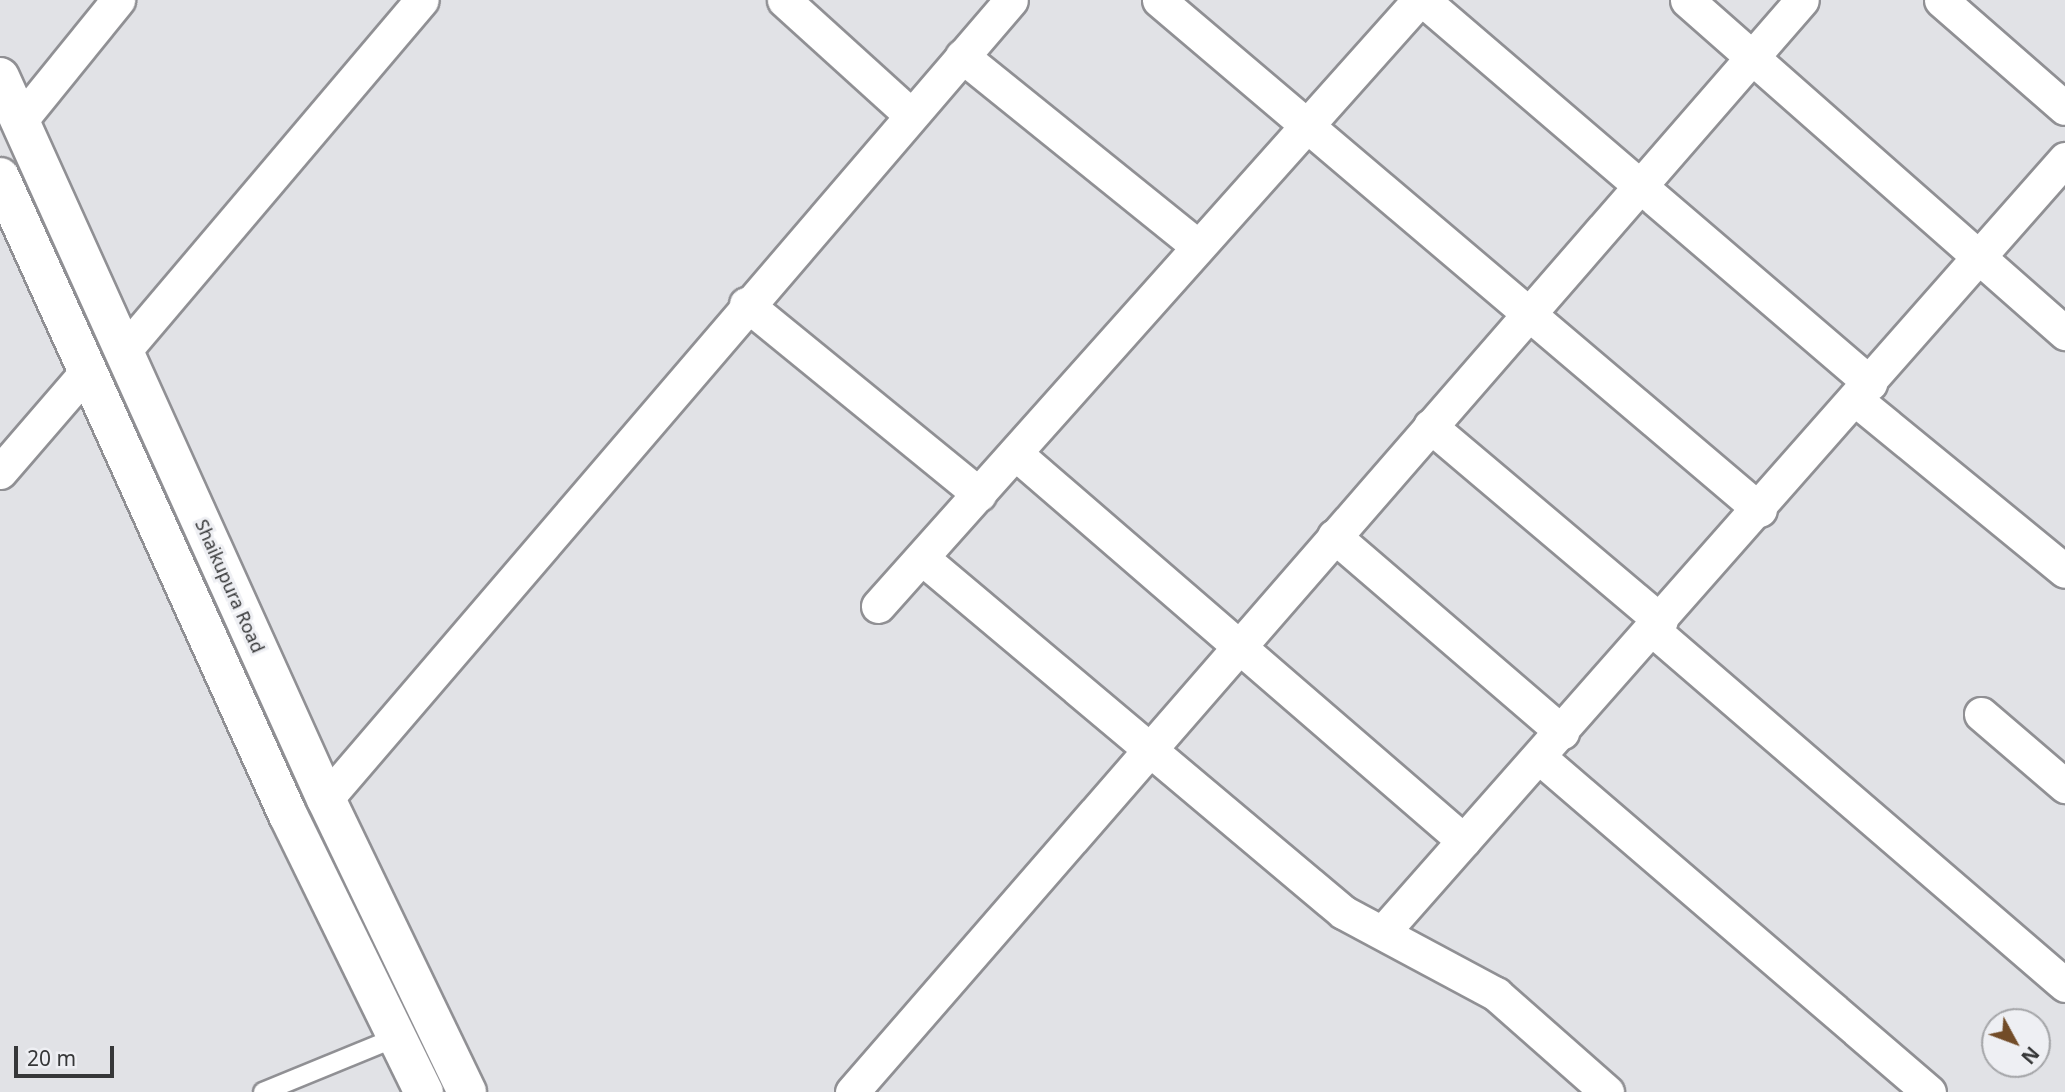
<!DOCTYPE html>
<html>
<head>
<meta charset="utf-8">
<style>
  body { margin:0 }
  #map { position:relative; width:2065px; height:1092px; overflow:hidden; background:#e1e2e6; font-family:"Noto Sans",sans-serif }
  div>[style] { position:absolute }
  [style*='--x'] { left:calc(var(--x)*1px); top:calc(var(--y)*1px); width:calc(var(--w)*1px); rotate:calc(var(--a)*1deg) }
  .roads { filter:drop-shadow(2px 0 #909094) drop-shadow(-2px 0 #909094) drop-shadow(0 2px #909094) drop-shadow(0 -2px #909094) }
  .service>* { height:18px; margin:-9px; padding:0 9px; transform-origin:9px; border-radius:9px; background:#fff }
  .minor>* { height:33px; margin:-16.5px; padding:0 16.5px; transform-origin:16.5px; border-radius:16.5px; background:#fff }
  .trunk>* { height:38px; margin:-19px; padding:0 19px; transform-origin:19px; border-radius:19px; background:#fff }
  span { translate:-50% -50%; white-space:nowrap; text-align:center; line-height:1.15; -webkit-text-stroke:6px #eeeff3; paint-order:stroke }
  .street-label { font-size:18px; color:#363738 }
  .north { position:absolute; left:1981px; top:1008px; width:70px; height:70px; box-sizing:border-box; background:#eeeff3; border:2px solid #a4a5a8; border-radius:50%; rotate:131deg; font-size:19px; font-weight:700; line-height:28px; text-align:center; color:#363738 }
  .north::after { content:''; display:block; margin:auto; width:24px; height:32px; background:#724c28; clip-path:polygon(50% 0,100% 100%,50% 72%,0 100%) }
  .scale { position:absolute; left:14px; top:1046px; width:100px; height:32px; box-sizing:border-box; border:4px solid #363738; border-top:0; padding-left:9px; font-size:21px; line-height:24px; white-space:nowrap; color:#363738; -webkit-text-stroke:5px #eeeff3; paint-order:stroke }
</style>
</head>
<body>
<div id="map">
  <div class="roads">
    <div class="service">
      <div style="--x:263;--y:1092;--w:145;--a:-22.3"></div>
    </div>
    <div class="minor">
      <div style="--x:784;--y:0;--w:171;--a:42.2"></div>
      <div style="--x:1159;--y:0;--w:788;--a:40.32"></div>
      <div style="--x:1423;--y:0;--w:589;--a:40.59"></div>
      <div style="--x:1687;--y:0;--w:504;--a:41.38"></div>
      <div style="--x:1941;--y:0;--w:164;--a:41.1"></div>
      <div style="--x:962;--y:56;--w:301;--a:38.9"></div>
      <div style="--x:20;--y:121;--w:156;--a:-51"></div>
      <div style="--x:746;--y:304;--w:301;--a:39.2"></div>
      <div style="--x:124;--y:351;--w:460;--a:-49.7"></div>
      <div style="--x:1855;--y:399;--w:271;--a:39.3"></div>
      <div style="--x:1430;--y:426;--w:302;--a:40.2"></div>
      <div style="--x:1015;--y:453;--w:593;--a:40.83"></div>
      <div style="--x:0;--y:472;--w:135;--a:-49.2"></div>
      <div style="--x:1334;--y:536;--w:301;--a:40.7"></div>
      <div style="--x:922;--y:558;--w:550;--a:40.06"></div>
      <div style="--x:1343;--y:912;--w:174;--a:28.2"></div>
      <div style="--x:1496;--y:994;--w:148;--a:41.4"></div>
      <div style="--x:878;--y:606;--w:812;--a:-48.24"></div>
      <div style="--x:1653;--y:630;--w:544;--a:40.75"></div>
      <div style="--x:1981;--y:714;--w:111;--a:40.6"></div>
      <div style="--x:1539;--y:757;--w:514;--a:40.66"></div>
      <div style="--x:326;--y:799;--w:1052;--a:-49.39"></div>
      <div style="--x:1383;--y:932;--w:1031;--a:-48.58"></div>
      <div style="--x:852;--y:1092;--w:1447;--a:-48.98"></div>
    </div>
    <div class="trunk">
      <div style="--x:0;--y:77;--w:792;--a:65.7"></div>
      <div style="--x:326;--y:799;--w:325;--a:64.3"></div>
      <div style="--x:0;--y:177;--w:700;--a:65.71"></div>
      <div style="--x:288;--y:815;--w:309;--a:63.9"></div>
    </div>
  </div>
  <div class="street-label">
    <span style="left:230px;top:586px;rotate:66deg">Shaikupura Road</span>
  </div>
  <div class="north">N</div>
  <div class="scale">20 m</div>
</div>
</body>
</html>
